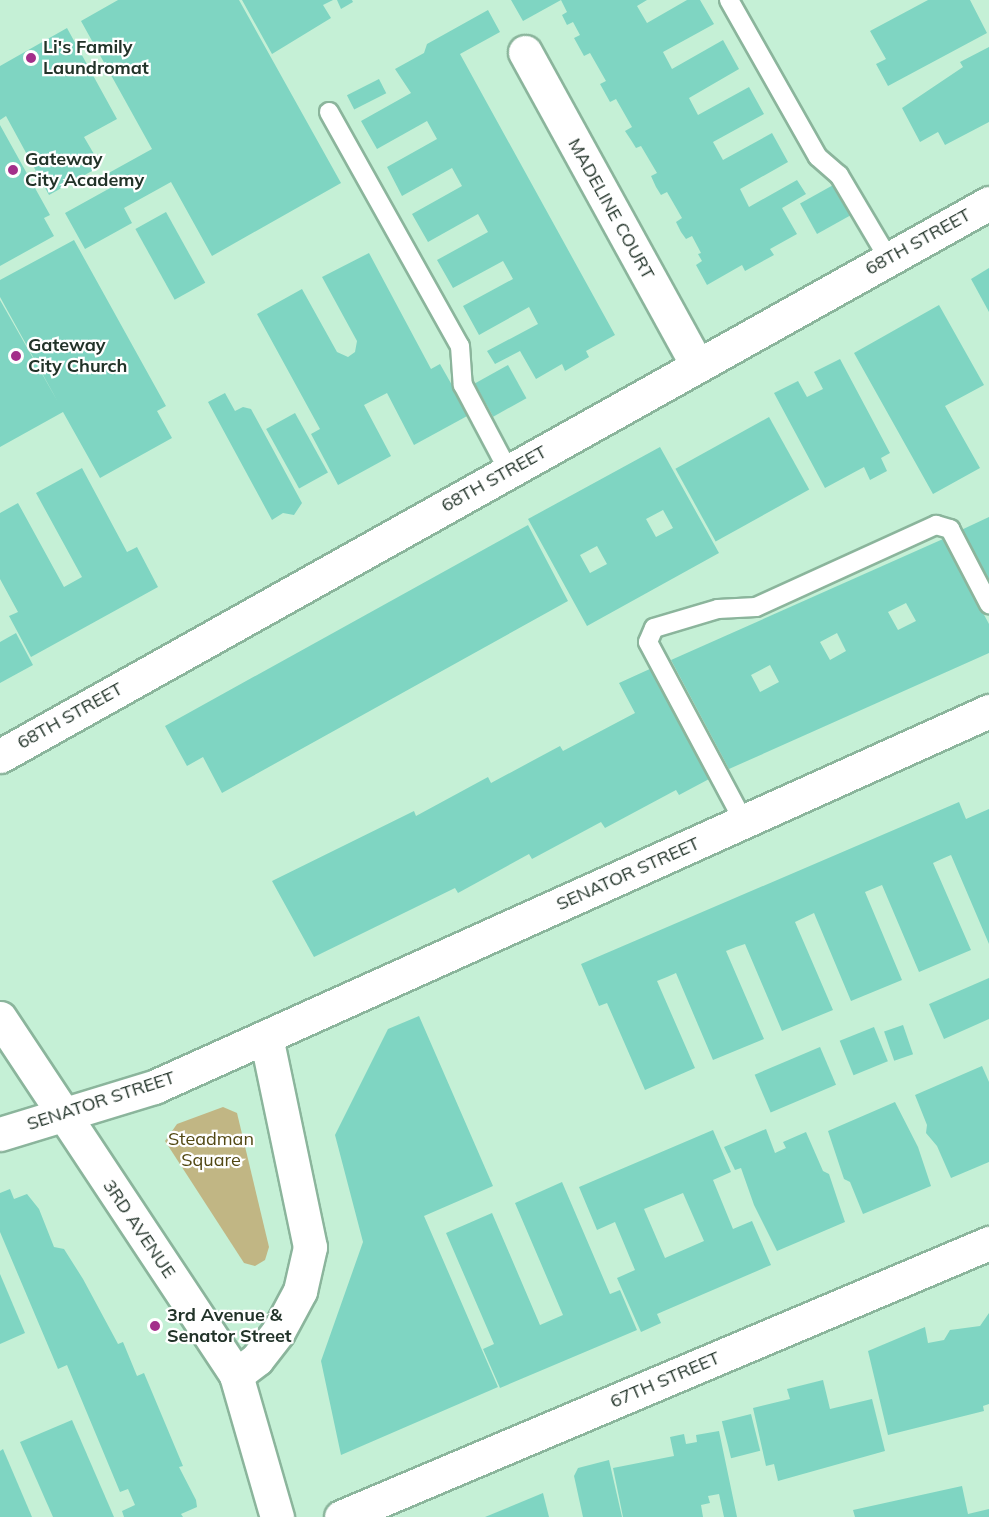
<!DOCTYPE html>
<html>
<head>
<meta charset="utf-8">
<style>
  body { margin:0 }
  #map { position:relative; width:989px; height:1517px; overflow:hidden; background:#c5f0d6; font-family:Mulish,sans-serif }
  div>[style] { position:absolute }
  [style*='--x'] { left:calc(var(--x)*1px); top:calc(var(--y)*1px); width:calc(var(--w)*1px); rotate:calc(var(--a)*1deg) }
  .green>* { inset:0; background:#c1b684 }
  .building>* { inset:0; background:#7fd5c2; transform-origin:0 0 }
  .roads { filter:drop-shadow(2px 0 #8bb59c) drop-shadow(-2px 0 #8bb59c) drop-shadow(0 2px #8bb59c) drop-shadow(0 -2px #8bb59c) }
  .lane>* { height:18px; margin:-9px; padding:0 9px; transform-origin:9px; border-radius:9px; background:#fff }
  .street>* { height:33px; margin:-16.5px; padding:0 16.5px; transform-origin:16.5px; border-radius:16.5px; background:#fff }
  .secondary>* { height:33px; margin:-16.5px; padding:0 16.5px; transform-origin:16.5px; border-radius:16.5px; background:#fff }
  .dots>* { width:16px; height:16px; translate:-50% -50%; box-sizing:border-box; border:3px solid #fff; border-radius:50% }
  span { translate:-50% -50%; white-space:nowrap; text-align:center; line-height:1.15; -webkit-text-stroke:4.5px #fff; paint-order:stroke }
  .poi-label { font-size:18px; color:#223329; font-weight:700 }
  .left { translate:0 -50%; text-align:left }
  .street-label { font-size:18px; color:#223329 }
  .park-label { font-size:18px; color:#514712 }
</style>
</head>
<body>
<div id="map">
  <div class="green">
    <div style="clip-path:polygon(223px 1107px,237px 1113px,269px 1247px,265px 1260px,255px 1266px,244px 1263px,165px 1141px,177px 1124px)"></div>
  </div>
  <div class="building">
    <div style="clip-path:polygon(118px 0,239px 0,341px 183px,212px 256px,171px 182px,124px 208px,132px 223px,85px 249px,65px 213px,112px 187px,105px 175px,152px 149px,81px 21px)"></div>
    <div style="clip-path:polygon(242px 0,333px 0,323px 5px,331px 18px,272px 54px)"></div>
    <div style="clip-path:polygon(337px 0,352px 0,353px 2px,341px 9px)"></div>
    <div style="clip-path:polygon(511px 0,647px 0,637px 6px,647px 23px,687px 0,700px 0,714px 24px,663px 52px,672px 69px,723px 40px,739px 69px,689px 98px,698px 115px,749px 87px,764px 114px,713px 142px,723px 160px,772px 133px,788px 162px,740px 189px,749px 207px,797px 180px,806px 194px,782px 208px,797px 234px,770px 249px,774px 255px,745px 271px,742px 265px,707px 285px,696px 265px,702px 261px,698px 254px,701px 253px,692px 236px,686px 239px,681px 232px,676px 222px,682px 218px,667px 192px,661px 195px,656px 187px,651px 176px,657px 173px,641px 146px,636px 148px,631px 140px,625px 131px,632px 127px,616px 99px,610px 102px,600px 84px,606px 81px,590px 53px,584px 56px,574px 38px,580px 35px,573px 22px,567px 25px,562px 15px,567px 12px,561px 0,523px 21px)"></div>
    <div style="clip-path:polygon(928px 0,970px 0,987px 33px,888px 86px,876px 64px,886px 59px,870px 31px)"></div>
    <div style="clip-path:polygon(488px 10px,500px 32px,460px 54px,615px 335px,586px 351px,589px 357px,565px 371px,562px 364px,536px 379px,520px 351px,495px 364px,487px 351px,538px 324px,529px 307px,479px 335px,463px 306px,513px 279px,503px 261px,453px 288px,437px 260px,488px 232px,478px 214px,428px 242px,412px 214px,462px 186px,452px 168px,402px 196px,387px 167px,437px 139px,427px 121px,377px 149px,361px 121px,411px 93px,395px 69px,424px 53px,427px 44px)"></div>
    <div style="clip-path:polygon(67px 28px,117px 119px,84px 137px,101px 166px,49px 195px,6px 116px,0 120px,0 66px)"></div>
    <div style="clip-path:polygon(989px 47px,989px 122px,945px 145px,938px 132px,920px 142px,902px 108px,963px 67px,960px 62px)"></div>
    <div style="left:379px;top:79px;width:16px;height:36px;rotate:63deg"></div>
    <div style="clip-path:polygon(0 125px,50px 215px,44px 218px,54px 236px,0 266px)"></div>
    <div style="left:835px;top:184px;width:35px;height:40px;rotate:61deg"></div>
    <div style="left:166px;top:212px;width:81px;height:35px;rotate:61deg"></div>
    <div style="clip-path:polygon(74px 240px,166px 406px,157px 411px,172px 438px,100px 478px,63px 412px,0 447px,0 300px,58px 402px,0 297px,0 280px)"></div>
    <div style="clip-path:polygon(369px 253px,431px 369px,440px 364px,469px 415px,414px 445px,387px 393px,364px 405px,391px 456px,338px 485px,311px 434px,320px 429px,257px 314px,302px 289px,337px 352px,348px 357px,355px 352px,357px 341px,322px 277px)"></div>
    <div style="clip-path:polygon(989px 268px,989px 312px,971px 279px)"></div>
    <div style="clip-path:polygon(939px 305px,984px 385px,945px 406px,980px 468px,933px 494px,854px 353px)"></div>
    <div style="clip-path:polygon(840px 359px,890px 453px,881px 458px,887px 471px,870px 480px,864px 467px,825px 488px,774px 393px,798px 381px,807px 397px,823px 389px,814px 372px)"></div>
    <div style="left:508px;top:365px;width:38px;height:38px;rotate:61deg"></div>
    <div style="clip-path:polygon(225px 393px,235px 411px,243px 407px,251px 409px,302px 503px,294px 515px,283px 513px,272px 520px,208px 402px)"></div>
    <div style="left:295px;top:413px;width:68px;height:33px;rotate:61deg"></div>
    <div style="left:769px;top:417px;width:83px;height:107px;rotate:61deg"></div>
    <div style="clip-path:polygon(evenodd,660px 447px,719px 553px,587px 626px,528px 519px,660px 447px,663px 510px,673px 528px,656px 537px,646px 519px,663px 510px,660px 447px,597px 546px,607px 564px,590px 573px,580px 555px,597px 546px)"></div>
    <div style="clip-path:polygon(82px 468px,127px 552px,137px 547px,158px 587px,31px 657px,9px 616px,18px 612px,0 579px,0 513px,18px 503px,64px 587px,82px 577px,36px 493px)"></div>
    <div style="clip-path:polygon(989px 517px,989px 585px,959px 531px)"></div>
    <div style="clip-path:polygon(528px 525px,568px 601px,222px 793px,203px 757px,187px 766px,165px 726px)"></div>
    <div style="clip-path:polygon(evenodd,943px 539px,989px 624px,989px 653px,729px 769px,671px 660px,943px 539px,906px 603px,916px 621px,898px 630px,888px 612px,906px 603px,943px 539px,837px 633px,846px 651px,830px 660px,820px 642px,837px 633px,943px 539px,770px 665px,779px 682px,760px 692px,751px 675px,770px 665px)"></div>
    <div style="clip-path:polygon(16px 633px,33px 665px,0 683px,0 688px,0 642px)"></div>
    <div style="clip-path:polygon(652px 668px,711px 778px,679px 795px,676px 790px,605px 828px,601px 822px,532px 859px,529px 854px,458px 893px,455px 888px,314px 957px,272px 881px,414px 811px,416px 816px,488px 777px,491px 783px,560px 746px,563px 751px,635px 713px,619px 683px)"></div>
    <div style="clip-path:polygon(959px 802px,966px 819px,989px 809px,989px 944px,951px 855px,944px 858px,933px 863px,971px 950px,919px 972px,882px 885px,865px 892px,902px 980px,851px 1001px,814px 913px,795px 922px,833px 1010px,782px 1031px,745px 944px,736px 947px,726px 951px,764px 1039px,713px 1060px,676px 973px,667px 977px,657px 981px,695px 1068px,645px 1090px,607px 1003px,599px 1006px,581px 964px)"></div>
    <div style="clip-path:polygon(989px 978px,989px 1019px,944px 1039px,929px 1004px)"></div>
    <div style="clip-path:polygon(419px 1016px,493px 1186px,424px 1216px,498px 1387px,341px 1455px,321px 1361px,363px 1242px,335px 1135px,388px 1029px)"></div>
    <div style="left:903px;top:1025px;width:31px;height:20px;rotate:71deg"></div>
    <div style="left:874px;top:1027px;width:37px;height:37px;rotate:68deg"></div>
    <div style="left:820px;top:1047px;width:41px;height:71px;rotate:67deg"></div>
    <div style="clip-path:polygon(982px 1066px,989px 1082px,989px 1162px,951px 1178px,937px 1146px,926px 1133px,927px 1125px,915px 1095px)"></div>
    <div style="clip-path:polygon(895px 1102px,918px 1147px,931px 1186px,863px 1214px,850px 1182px,844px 1179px,828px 1131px)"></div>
    <div style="clip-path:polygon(766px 1129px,775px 1153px,786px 1148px,783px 1142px,806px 1132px,823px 1171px,829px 1174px,845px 1222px,777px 1251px,754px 1205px,741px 1168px,735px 1170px,724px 1147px)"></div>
    <div style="clip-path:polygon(evenodd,713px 1130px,731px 1172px,713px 1180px,733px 1229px,752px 1221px,771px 1265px,657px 1314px,661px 1323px,641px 1332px,617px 1278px,635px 1270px,615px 1222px,597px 1230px,579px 1187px,713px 1130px,683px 1193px,704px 1241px,665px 1258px,644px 1209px,683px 1193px)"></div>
    <div style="clip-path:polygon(562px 1182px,610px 1294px,620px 1290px,637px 1330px,500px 1388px,483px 1349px,494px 1344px,446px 1233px,492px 1213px,540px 1325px,563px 1315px,515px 1203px)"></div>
    <div style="clip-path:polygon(10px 1189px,14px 1199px,27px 1194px,39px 1209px,54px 1247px,64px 1249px,83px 1279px,118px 1344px,123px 1342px,137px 1376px,144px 1373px,183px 1466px,179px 1467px,196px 1500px,197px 1507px,181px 1514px,183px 1517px,124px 1517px,122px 1511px,135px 1505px,128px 1489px,120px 1492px,67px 1365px,58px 1369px,0 1232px,0 1193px)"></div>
    <div style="clip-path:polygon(0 1274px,25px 1333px,0 1344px)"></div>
    <div style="clip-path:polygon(989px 1313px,989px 1404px,983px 1406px,984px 1411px,888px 1435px,868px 1351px,925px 1327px,928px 1343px,944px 1340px,950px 1330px,980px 1326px)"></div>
    <div style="clip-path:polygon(823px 1380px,830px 1409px,872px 1399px,885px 1451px,778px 1481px,774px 1464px,766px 1466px,753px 1408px,790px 1399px,787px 1389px)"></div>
    <div style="left:751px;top:1414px;width:38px;height:30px;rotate:76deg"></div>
    <div style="clip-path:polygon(72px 1420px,114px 1517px,53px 1517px,20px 1442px)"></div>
    <div style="clip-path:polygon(719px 1431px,737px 1517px,724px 1517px,719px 1494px,708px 1496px,710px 1503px,701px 1505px,703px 1517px,623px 1517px,613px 1468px,674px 1456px,670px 1437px,684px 1434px,686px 1444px,697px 1442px,696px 1435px)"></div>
    <div style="clip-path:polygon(3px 1449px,32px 1517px,0 1517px,0 1451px)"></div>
    <div style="clip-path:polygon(609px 1460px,622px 1517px,583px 1517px,574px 1476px,578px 1468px)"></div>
    <div style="clip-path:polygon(962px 1486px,968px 1514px,989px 1509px,989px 1517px,855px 1517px,853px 1510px)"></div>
    <div style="clip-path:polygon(543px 1493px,549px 1517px,485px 1517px)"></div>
  </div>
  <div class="roads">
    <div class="lane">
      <div style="--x:729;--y:0;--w:180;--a:60.5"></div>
      <div style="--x:818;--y:157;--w:28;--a:41"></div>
      <div style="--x:839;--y:175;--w:96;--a:59.4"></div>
      <div style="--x:329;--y:112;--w:268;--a:60.8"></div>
      <div style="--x:460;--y:346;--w:39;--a:86"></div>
      <div style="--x:463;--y:385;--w:96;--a:62.1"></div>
      <div style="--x:744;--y:822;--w:204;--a:-118.1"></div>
      <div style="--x:648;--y:642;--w:15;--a:-67"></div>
      <div style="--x:654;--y:628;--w:67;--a:-16.5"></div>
      <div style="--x:718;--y:609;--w:38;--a:-3"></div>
      <div style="--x:756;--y:607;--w:198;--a:-24.5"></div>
      <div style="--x:936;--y:525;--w:15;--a:16"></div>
      <div style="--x:950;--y:529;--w:85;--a:62.5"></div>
    </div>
    <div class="street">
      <div style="--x:525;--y:52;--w:357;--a:61.2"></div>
      <div style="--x:0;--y:756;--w:1133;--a:-29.21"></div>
      <div style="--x:0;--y:1134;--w:161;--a:-17"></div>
      <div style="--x:154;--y:1087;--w:916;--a:-24.24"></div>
      <div style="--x:236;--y:1375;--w:26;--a:-37"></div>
      <div style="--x:257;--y:1359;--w:34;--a:-52"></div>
      <div style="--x:278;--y:1332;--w:47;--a:-61.8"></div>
      <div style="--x:300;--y:1291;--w:45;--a:-77.2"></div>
      <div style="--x:310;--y:1247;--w:215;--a:-101.8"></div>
      <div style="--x:341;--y:1517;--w:704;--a:-22.92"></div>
    </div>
    <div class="secondary">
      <div style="--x:0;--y:1018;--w:428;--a:56.5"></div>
      <div style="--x:236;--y:1375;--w:148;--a:73.9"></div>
    </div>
  </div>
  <div class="dots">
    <div style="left:31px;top:58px;background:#a32f8a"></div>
    <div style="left:13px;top:170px;background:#a32f8a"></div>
    <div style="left:16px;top:356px;background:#a32f8a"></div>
    <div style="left:155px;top:1326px;background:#a32f8a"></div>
  </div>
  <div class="poi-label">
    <span class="left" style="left:43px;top:58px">Li's Family<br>Laundromat</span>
    <span class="left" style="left:25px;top:170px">Gateway<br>City Academy</span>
    <span class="left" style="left:28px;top:356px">Gateway<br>City Church</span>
    <span class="left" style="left:167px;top:1326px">3rd Avenue &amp;<br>Senator Street</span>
  </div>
  <div class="street-label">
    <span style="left:611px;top:209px;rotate:61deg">MADELINE COURT</span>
    <span style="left:918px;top:242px;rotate:-29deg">68TH STREET</span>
    <span style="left:494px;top:479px;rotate:-29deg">68TH STREET</span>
    <span style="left:70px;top:716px;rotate:-29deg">68TH STREET</span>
    <span style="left:628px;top:874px;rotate:-24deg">SENATOR STREET</span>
    <span style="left:101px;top:1101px;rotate:-18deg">SENATOR STREET</span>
    <span style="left:139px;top:1229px;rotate:56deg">3RD AVENUE</span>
    <span style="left:665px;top:1380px;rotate:-23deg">67TH STREET</span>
  </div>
  <div class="park-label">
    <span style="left:211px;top:1150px">Steadman<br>Square</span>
  </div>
</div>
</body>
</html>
